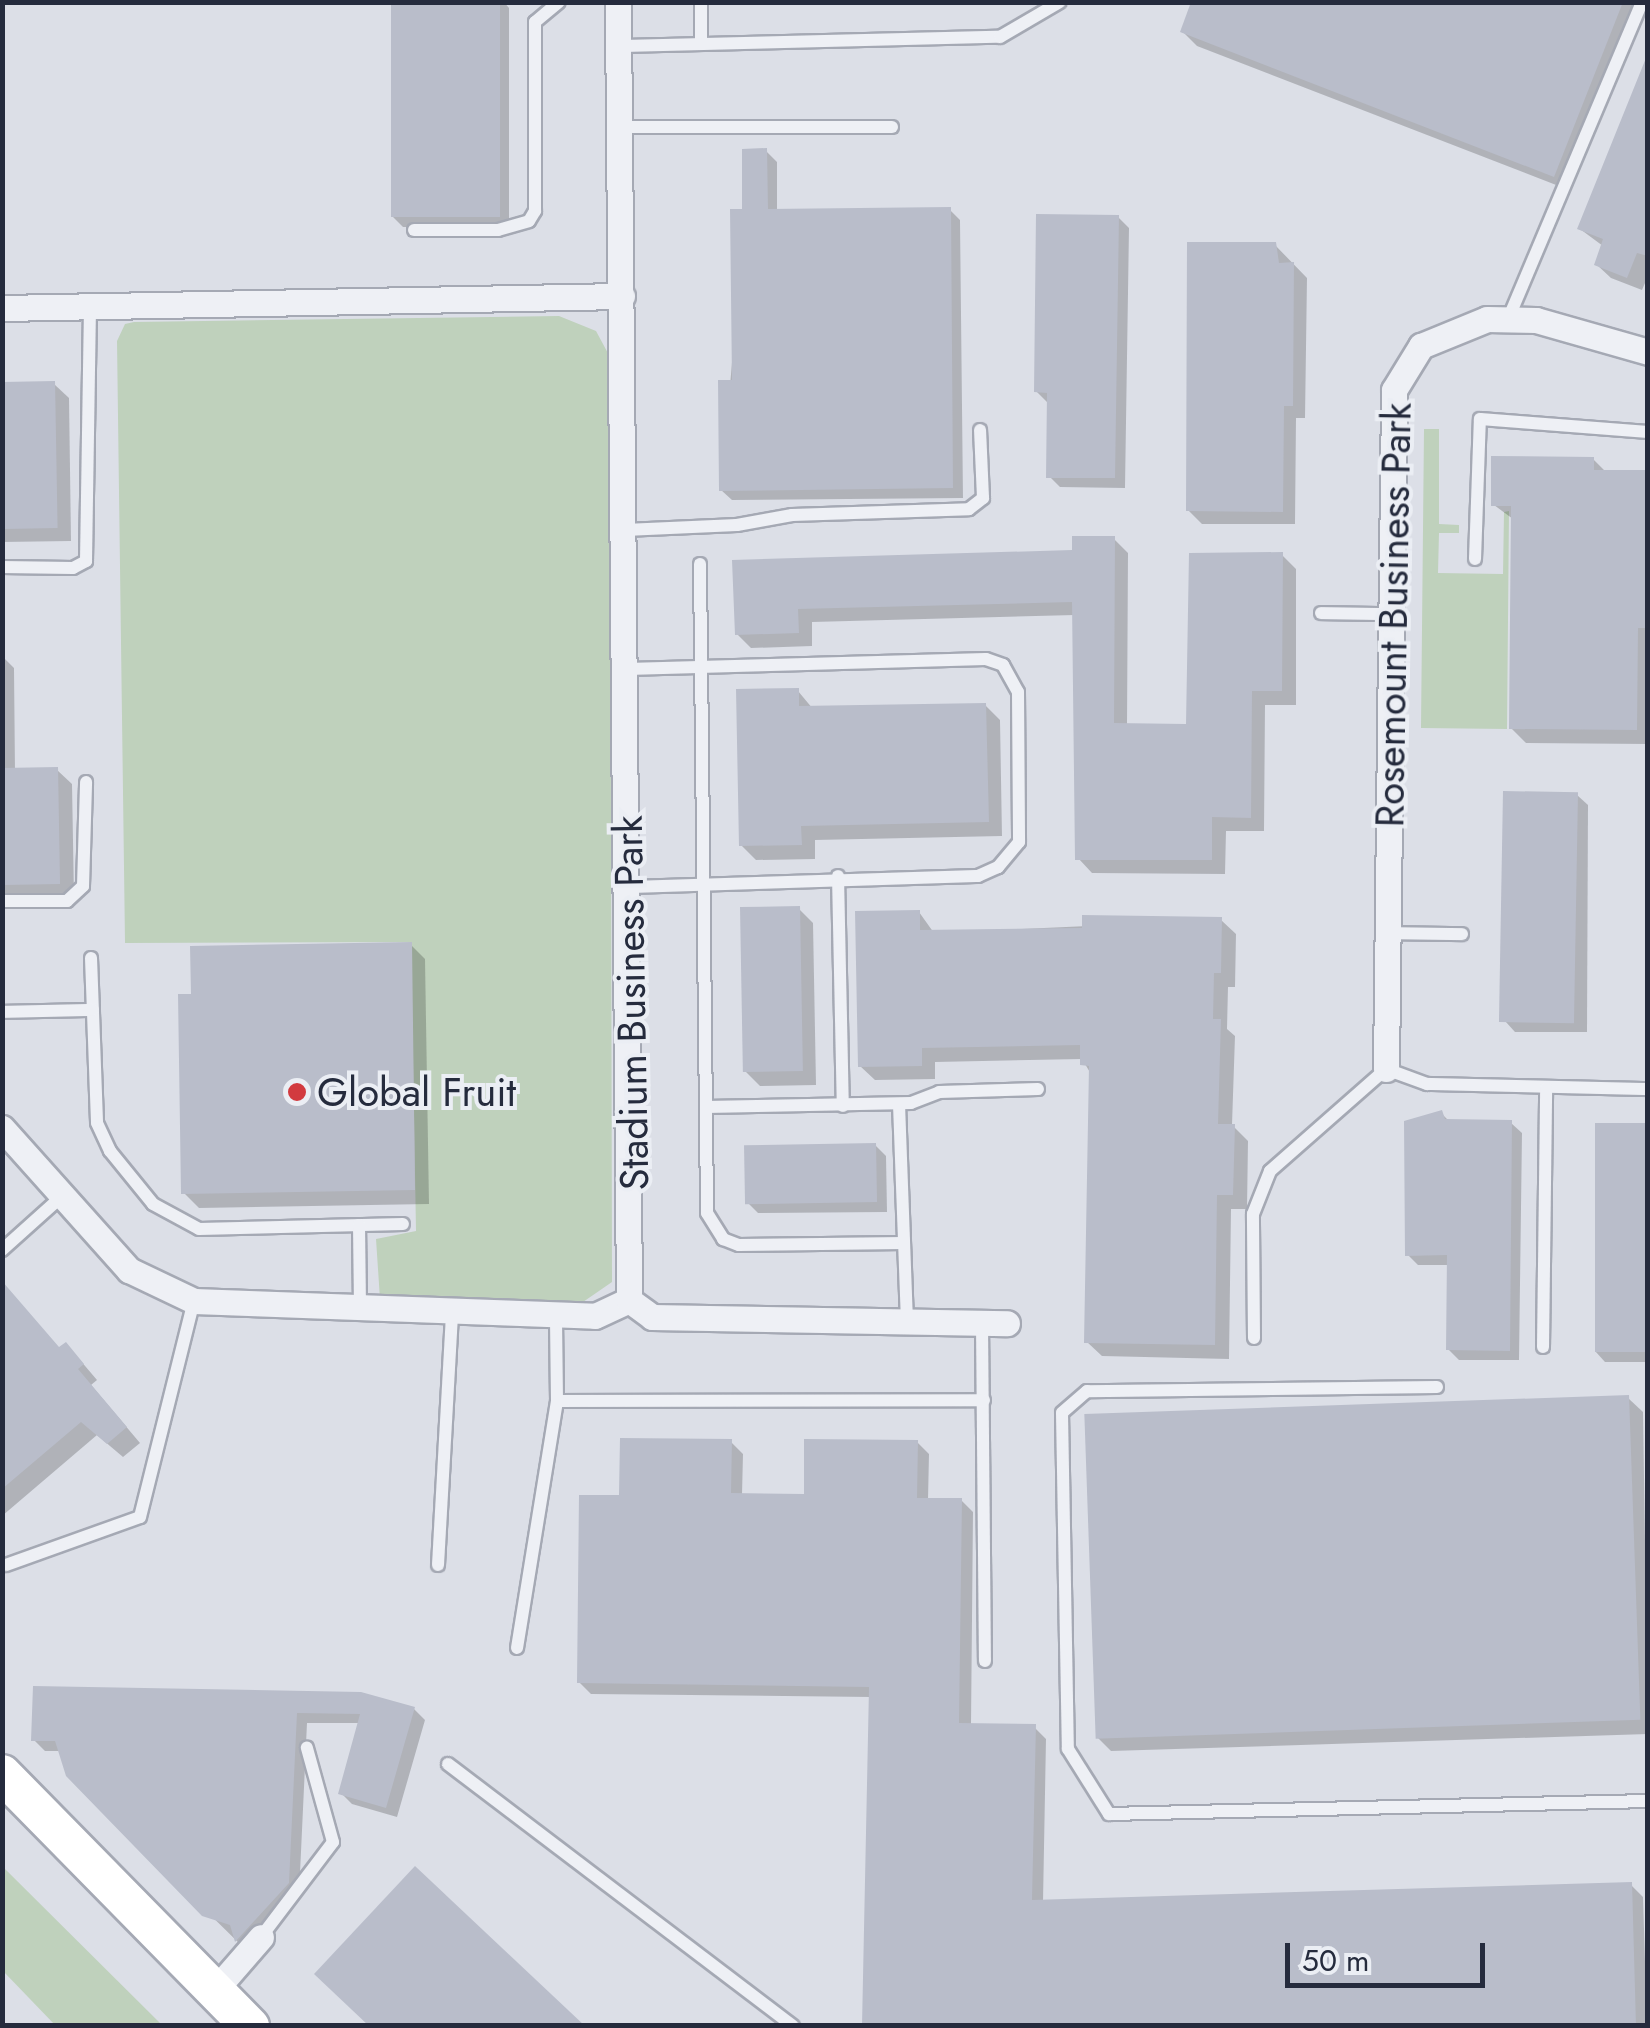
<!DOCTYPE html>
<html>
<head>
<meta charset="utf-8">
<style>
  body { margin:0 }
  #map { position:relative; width:1650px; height:2028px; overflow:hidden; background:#dcdfe7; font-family:Jost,sans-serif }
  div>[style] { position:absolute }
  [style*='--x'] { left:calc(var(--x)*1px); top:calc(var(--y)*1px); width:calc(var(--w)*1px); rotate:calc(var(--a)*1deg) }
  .green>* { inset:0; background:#bfd1bc }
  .shadow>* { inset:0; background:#0003 }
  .building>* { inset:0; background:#b9bdca; transform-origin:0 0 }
  .roads { filter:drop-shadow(2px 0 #a5a9b4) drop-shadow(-2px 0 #a5a9b4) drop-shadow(0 2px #a5a9b4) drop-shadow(0 -2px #a5a9b4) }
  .lane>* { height:12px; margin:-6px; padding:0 6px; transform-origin:6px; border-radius:6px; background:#eef0f5 }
  .street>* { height:25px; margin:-12.5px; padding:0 12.5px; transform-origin:12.5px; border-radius:12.5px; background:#eef0f5 }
  .secondary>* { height:38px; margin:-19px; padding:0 19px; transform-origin:19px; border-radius:19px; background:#fff }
  .dots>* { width:28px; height:28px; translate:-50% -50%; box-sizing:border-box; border:5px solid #ebeef4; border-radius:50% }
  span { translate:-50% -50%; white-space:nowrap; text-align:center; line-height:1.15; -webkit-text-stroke:8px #ebeef4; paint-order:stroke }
  .street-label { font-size:40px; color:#252b3d }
  .poi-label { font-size:40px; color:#252b3d }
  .left { translate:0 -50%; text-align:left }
  .frame { position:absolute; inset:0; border:5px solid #252b3d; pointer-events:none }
  .scale { position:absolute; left:1285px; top:1943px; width:200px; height:45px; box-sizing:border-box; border:5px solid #252b3d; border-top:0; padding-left:12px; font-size:30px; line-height:35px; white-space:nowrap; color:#252b3d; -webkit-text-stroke:8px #ebeef4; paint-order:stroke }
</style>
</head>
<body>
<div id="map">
  <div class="green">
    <div style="clip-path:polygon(559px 316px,596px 331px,610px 357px,612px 1282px,583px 1302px,380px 1299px,376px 1239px,416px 1231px,411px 942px,125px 943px,117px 341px,125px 324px,134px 322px)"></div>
    <div style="clip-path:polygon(1424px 429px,1439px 429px,1439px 524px,1459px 525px,1459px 533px,1439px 533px,1438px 573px,1503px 574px,1504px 512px,1509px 511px,1507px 729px,1421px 728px)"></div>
    <div style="clip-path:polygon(3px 1867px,162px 2025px,55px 2025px,3px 1971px)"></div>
  </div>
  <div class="shadow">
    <div style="clip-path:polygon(394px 2px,504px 2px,509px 8px,509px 227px,403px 227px,392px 216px)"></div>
    <div style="clip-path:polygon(1194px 2px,1643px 2px,1569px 190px,1197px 46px,1182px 31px)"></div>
    <div style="clip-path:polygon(1648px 56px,1648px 276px,1642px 290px,1611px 278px,1596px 264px,1603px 246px,1580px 229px)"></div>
    <div style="clip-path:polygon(766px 151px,777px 162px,777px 211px,950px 210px,960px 220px,963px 498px,732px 500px,721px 490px,745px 212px)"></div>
    <div style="clip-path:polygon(1118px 217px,1129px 228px,1125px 488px,1060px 487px,1049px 476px,1047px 402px,1036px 391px)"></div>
    <div style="clip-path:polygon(1275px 245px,1307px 278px,1305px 418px,1296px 418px,1295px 524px,1202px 524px,1188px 510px)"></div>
    <div style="clip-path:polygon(2px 384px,54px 384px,69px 398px,71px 541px,2px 542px)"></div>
    <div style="clip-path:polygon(1593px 459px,1606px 472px,1648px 473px,1648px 744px,1526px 743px,1511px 728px,1513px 519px,1494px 505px)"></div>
    <div style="clip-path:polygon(1114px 539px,1128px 553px,1127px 726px,1189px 726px,1282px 555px,1296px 569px,1296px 705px,1265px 705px,1264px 831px,1226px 831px,1225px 874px,1092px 873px,1078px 858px,1075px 615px,812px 622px,812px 646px,751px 648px,737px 634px,735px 562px,1075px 553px)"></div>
    <div style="clip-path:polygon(2px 656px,14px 668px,15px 771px,57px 770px,72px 784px,74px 898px,2px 900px)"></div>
    <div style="clip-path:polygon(798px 691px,813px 709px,985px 705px,1000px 720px,1002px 836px,815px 840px,815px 859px,756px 860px,741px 845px)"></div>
    <div style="clip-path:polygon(1577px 795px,1588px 805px,1587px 1032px,1515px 1032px,1505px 1021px)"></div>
    <div style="clip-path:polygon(799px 909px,813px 923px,816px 1085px,760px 1086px,745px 1071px)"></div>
    <div style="clip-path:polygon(919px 912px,934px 933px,1221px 920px,1236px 934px,1235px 987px,1228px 987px,1227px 1029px,1235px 1036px,1232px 1125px,1248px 1141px,1247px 1209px,1231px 1209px,1229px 1359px,1102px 1356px,1087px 1342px,1091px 1074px,1082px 1059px,935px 1062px,935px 1079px,875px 1080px,860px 1066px)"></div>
    <div style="clip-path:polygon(411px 945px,425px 959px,429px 1204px,199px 1208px,184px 1193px)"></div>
    <div style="clip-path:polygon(1441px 1113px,1450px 1122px,1511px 1123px,1522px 1133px,1519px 1360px,1459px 1360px,1448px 1349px,1449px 1265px,1418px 1265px,1408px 1255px)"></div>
    <div style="clip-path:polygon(1648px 1126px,1648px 1362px,1605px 1362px,1595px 1351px)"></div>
    <div style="clip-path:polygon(875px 1145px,886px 1156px,887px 1212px,758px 1213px,747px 1202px)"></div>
    <div style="clip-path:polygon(2px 1345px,60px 1350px,80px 1360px,97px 1380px,91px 1385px,140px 1443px,123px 1457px,97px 1435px,2px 1516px)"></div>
    <div style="clip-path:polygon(1628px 1398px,1643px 1412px,1648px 1734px,1111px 1751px,1096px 1736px)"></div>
    <div style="clip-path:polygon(731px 1442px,743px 1454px,742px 1495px,806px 1496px,917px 1442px,929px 1454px,928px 1500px,961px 1500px,973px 1512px,971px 1726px,1034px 1727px,1046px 1739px,1043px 1902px,1631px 1885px,1643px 1897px,1647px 2026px,864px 2026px,871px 1697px,591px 1694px,579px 1682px,622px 1498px)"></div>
    <div style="clip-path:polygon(35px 1689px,414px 1709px,425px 1720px,397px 1817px,352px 1804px,341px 1793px,360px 1723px,307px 1723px,299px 1895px,247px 1951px,68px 1775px,60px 1751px,45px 1751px,34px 1740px)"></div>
  </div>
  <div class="building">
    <div style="left:391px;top:2px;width:109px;height:215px"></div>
    <div style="clip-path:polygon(1191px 2px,1623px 2px,1554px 177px,1180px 32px)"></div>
    <div style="clip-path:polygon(1648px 53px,1648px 256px,1637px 253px,1627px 278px,1594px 265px,1603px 239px,1577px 229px)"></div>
    <div style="clip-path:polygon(767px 148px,768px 209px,951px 207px,953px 488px,719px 491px,718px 380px,732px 380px,730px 209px,742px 209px,742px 149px)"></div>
    <div style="clip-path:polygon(1036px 214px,1119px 215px,1115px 478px,1046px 478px,1047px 393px,1034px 392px)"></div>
    <div style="clip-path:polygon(1187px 242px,1276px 242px,1279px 263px,1294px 262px,1293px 406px,1284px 406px,1283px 512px,1186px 511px)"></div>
    <div style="left:55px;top:381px;width:147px;height:53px;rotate:89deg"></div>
    <div style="clip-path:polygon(1491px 456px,1594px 457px,1594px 470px,1648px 470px,1648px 628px,1638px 628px,1637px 730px,1509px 729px,1511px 506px,1491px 506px)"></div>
    <div style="clip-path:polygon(1072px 536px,1115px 536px,1114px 723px,1186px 724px,1189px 553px,1283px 552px,1282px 691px,1252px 691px,1251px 818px,1212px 817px,1212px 860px,1075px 860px,1072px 602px,798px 609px,799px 633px,735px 635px,732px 560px,1072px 550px)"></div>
    <div style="clip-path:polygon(799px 688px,799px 706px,986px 703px,989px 822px,801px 826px,802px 845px,739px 846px,736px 689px)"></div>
    <div style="left:58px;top:767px;width:117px;height:56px;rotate:89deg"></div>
    <div style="left:1503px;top:791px;width:75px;height:231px;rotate:1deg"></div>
    <div style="left:800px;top:906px;width:165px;height:60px;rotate:89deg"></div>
    <div style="clip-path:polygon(920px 910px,920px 930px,1082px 928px,1082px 915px,1222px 917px,1221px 973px,1214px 973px,1213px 1019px,1221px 1019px,1218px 1124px,1235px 1124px,1233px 1195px,1217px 1195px,1215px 1345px,1084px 1343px,1089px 1066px,1080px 1065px,1080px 1045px,922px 1048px,922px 1066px,858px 1067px,855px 911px)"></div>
    <div style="clip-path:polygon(412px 942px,415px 1190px,181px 1194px,178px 994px,191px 994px,190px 946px)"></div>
    <div style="clip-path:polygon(1442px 1110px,1445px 1119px,1512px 1120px,1510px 1351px,1446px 1350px,1447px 1255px,1405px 1256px,1404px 1121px)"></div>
    <div style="left:1595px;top:1123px;width:53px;height:229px"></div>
    <div style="left:876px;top:1143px;width:59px;height:132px;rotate:89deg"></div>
    <div style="clip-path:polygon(2px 1281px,59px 1347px,66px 1342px,84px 1364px,78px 1369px,127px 1427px,107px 1444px,81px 1422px,2px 1489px)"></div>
    <div style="left:1629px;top:1395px;width:325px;height:545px;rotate:88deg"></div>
    <div style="clip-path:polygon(620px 1438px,732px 1439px,731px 1493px,804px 1494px,804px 1439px,918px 1440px,917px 1498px,962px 1498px,959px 1723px,1036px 1724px,1032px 1900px,1632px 1882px,1636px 2026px,862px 2026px,869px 1687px,577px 1683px,579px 1495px,619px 1495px)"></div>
    <div style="clip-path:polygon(33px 1686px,361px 1692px,415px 1707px,386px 1808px,338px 1794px,360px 1714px,297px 1713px,289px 1883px,235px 1942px,230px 1925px,202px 1916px,66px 1776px,55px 1741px,31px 1741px)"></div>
    <div style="clip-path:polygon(415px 1866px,585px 2026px,369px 2026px,314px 1974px)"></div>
  </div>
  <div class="roads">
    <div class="lane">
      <div style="--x:701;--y:2;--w:42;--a:90"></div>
      <div style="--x:619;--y:46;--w:381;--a:-1.4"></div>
      <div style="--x:1000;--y:37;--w:69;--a:-30.3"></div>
      <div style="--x:620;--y:127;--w:272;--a:0"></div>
      <div style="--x:414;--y:230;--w:84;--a:0"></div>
      <div style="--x:498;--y:230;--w:32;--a:-16"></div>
      <div style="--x:529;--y:221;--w:12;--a:-59"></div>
      <div style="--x:535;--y:211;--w:189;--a:-90"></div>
      <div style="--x:535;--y:22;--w:31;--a:-40"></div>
      <div style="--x:1509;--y:317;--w:342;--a:-67.1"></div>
      <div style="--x:625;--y:530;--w:112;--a:-2.6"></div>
      <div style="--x:737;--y:525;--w:56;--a:-10.3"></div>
      <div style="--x:792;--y:515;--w:177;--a:-1.9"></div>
      <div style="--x:969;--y:509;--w:18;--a:-38"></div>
      <div style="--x:983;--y:498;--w:68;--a:-92.5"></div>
      <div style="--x:1475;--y:559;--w:140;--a:-88"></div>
      <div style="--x:1480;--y:419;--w:169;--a:4.4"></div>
      <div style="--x:700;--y:564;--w:649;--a:89.38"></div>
      <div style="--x:707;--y:1213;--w:31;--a:58"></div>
      <div style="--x:723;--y:1239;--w:17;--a:21"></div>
      <div style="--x:739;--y:1245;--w:165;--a:-0.7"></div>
      <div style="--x:2;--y:567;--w:71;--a:0.8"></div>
      <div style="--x:73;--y:568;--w:15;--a:-28"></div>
      <div style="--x:86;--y:561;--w:254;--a:-89.1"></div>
      <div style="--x:1321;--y:613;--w:67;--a:0.9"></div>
      <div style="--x:627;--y:669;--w:359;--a:-1.6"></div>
      <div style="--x:986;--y:659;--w:18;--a:19"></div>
      <div style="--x:1003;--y:665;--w:31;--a:61"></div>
      <div style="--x:1018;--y:692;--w:150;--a:89.6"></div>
      <div style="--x:1019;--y:842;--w:33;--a:130"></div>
      <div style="--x:998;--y:867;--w:22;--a:156"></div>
      <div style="--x:978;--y:876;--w:349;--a:178.2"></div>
      <div style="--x:838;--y:876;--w:230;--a:88.8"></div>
      <div style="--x:2;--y:901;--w:65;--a:0"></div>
      <div style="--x:67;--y:901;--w:22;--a:-43"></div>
      <div style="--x:83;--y:886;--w:104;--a:-88.3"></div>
      <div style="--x:1387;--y:933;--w:75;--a:0.8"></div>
      <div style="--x:91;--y:958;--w:165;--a:87.9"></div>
      <div style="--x:97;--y:1123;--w:31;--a:65"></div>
      <div style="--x:110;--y:1151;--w:68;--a:50.9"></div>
      <div style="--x:153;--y:1204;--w:52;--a:28.5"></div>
      <div style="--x:199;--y:1229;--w:204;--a:-1.4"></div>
      <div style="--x:2;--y:1012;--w:91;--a:-1.3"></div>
      <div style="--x:899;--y:1104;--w:218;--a:87.9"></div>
      <div style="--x:706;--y:1107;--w:205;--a:-1.1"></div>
      <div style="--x:911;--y:1103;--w:30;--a:-21"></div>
      <div style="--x:939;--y:1092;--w:99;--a:-1.7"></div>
      <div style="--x:359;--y:1225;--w:84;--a:89.3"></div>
      <div style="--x:2;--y:1250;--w:79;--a:-41.9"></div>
      <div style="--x:982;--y:1323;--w:338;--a:89.5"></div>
      <div style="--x:1254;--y:1338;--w:124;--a:-90.5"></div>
      <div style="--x:1253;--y:1214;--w:46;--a:-68.4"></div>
      <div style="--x:1270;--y:1171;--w:154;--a:-41.3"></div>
      <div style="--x:1386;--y:1069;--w:44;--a:20.1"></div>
      <div style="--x:1427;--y:1084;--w:221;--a:1.3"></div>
      <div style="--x:1543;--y:1347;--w:259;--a:-89.3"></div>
      <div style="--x:1437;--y:1387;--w:350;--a:179.3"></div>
      <div style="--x:1087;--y:1391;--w:33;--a:139"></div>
      <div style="--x:1062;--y:1413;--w:336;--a:89"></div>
      <div style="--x:1068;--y:1749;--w:77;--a:57.8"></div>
      <div style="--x:1109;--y:1814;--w:539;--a:-1.38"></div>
      <div style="--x:557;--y:1401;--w:427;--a:-0.1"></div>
      <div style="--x:6;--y:1565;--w:142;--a:-19.7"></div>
      <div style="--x:140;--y:1517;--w:223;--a:-76"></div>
      <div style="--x:438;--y:1565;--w:252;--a:-86.8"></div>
      <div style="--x:517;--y:1648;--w:250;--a:-80.8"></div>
      <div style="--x:557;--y:1401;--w:87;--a:-90.7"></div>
      <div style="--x:448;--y:1764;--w:433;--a:37.2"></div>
      <div style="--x:261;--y:1937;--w:119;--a:-52.8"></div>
      <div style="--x:333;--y:1842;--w:98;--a:-105.5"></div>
    </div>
    <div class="street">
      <div style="--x:2;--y:308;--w:620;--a:-1.11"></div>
      <div style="--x:1386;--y:1069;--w:679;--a:-89.32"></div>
      <div style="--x:1394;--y:390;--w:52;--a:-58.5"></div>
      <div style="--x:1421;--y:346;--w:71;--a:-22.2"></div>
      <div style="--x:1487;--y:319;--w:49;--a:1.2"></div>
      <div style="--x:1536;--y:320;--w:116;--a:15.9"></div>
      <div style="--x:2;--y:1128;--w:191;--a:48.2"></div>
      <div style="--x:129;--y:1270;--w:72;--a:25.5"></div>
      <div style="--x:194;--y:1301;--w:401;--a:2.1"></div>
      <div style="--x:595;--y:1316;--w:38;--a:-25"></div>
      <div style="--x:629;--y:1300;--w:1298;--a:-90.49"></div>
      <div style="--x:629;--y:1300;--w:29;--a:36"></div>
      <div style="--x:652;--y:1317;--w:355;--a:1"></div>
      <div style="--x:215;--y:1990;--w:70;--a:-49"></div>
    </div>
    <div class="secondary">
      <div style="--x:2;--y:1774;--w:354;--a:45.5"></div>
    </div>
  </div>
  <div class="dots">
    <div style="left:297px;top:1092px;background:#d23a3f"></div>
  </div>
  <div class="street-label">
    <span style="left:1393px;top:615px;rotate:-89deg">Rosemount Business Park</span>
    <span style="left:631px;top:1003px;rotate:-91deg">Stadium Business Park</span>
  </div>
  <div class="poi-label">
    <span class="left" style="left:317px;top:1092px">Global Fruit</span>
  </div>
  <div class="frame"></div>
  <div class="scale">50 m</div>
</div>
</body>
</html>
